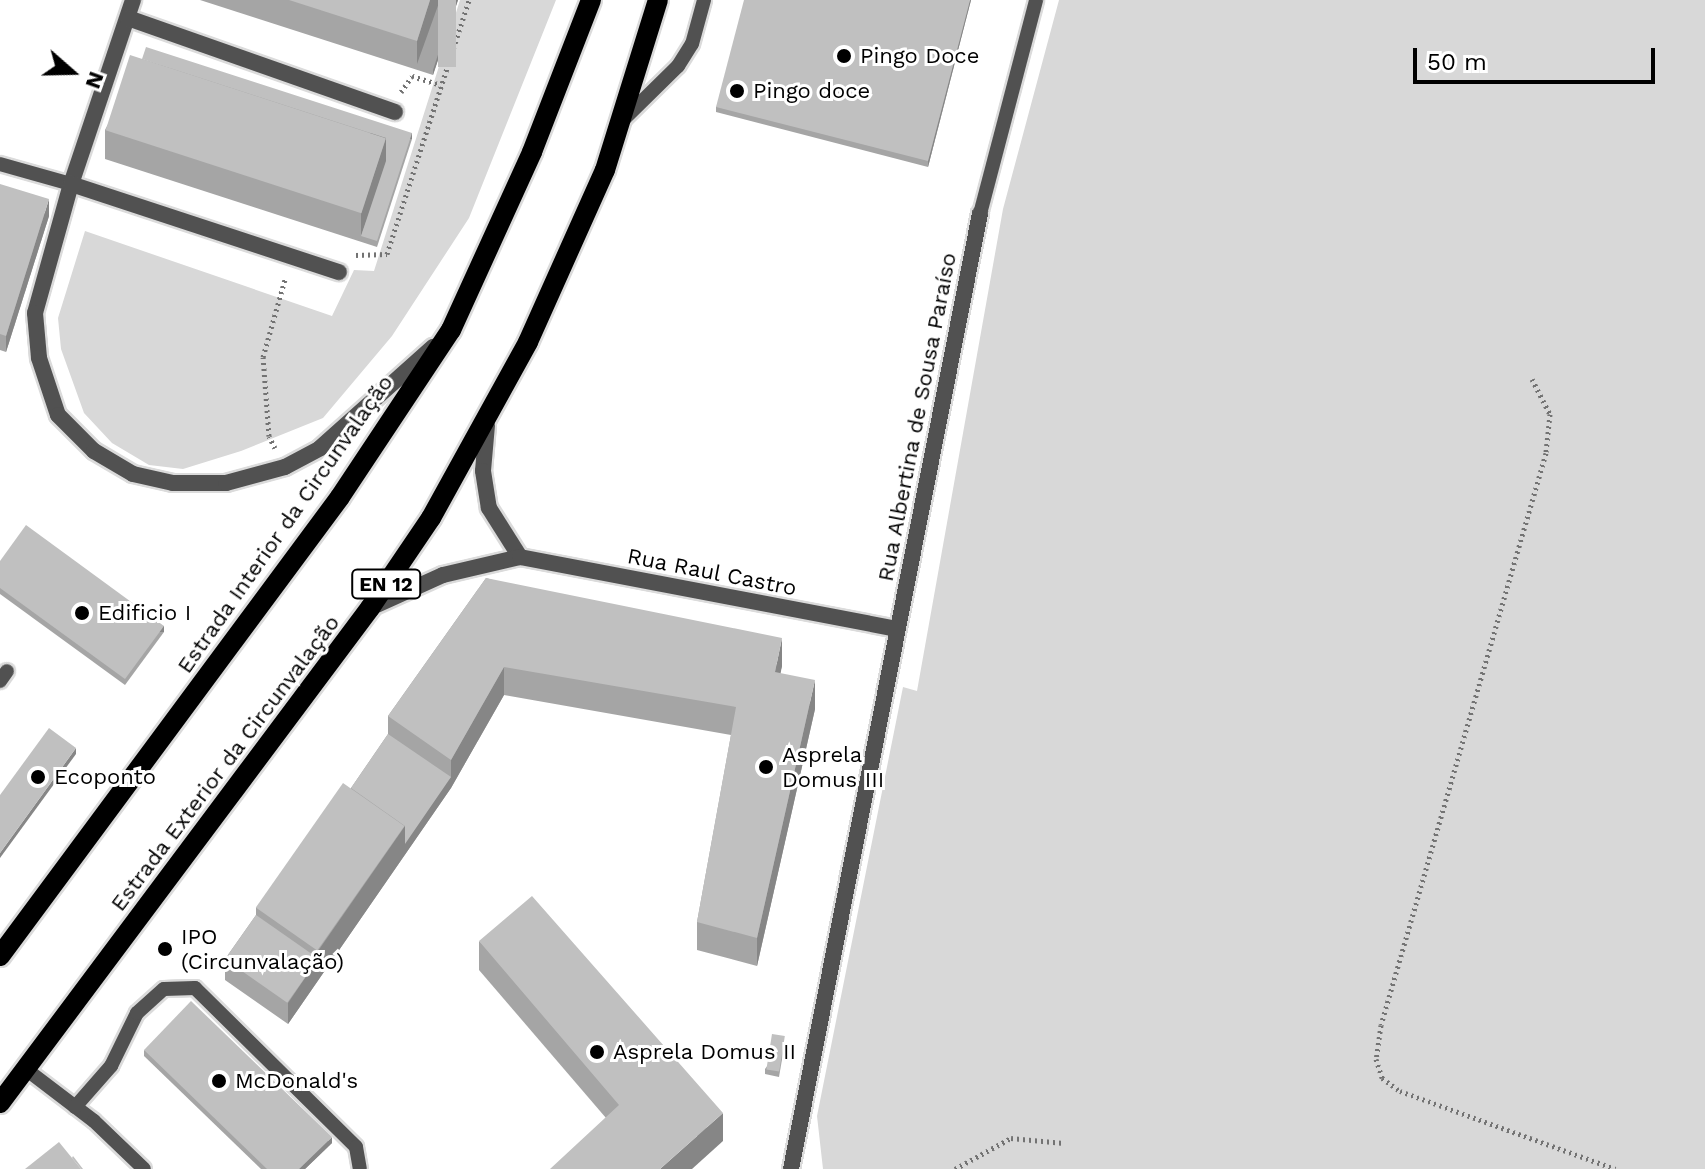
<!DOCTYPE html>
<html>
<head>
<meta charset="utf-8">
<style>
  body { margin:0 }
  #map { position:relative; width:1705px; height:1169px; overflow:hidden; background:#fff; font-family:"Work Sans",sans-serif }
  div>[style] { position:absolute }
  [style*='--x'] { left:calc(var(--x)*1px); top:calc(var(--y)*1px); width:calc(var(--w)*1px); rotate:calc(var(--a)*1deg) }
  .green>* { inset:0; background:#d8d8d8 }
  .path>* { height:5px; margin-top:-2.5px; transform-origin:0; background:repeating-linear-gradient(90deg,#737373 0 2px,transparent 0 6px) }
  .roads { filter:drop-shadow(2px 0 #dbdbdb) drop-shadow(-2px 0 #dbdbdb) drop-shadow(0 2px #dbdbdb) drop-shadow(0 -2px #dbdbdb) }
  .service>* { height:14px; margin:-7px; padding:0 7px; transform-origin:7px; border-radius:7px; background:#515151 }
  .minor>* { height:16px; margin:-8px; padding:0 8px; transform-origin:8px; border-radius:8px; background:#515151 }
  .primary>* { height:20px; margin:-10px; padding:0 10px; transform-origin:10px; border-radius:10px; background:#000 }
  .wall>* { inset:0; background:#a5a5a5 }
  .shaded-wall>* { inset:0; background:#868686; transform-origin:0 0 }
  .building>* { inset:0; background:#c0c0c0; transform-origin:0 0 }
  .dots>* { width:22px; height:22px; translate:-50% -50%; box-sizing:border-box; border:4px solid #fff; border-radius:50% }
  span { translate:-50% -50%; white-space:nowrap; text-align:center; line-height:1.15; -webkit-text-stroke:6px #fff; paint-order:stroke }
  .shield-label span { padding:2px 6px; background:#fff; border:2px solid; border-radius:6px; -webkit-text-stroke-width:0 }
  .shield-label { font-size:20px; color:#000; font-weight:700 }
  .poi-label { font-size:22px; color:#000 }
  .left { translate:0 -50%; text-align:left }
  .street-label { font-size:22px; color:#000 }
  .north { position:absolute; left:32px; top:32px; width:80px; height:80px; -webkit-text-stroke:6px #fff; paint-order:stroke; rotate:110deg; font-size:22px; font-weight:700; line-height:32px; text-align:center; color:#000 }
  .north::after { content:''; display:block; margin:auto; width:28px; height:36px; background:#000; clip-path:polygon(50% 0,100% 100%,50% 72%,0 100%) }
  .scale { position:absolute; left:1413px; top:48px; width:242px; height:36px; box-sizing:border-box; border:4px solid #000; border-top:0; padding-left:10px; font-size:24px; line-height:28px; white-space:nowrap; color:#000; -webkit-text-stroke:6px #fff; paint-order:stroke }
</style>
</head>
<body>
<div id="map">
  <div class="green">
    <div style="clip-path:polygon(460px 0,556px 0,469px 218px,392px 336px,323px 418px,241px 451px,183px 469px,149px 465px,112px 443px,84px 413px,61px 349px,58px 318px,85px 231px,332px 316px,354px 270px,374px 271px)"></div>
    <div style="clip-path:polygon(1059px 0,1705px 0,1705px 1169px,823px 1169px,817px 1116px,903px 687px,917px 691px,1003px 209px)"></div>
  </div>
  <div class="path">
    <div style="--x:401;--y:92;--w:19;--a:-55"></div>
    <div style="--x:412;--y:76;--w:30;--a:17"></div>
    <div style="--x:356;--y:255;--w:31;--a:-2"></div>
    <div style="--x:387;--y:254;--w:267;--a:-72.1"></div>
    <div style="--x:1532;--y:379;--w:39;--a:63"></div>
    <div style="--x:1550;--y:414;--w:39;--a:96"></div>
    <div style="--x:1546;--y:453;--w:595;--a:106.09"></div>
    <div style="--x:1381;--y:1025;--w:34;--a:98"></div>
    <div style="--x:1376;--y:1059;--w:20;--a:72"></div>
    <div style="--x:1382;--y:1078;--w:22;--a:36"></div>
    <div style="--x:1400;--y:1091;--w:229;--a:19.9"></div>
    <div style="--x:275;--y:448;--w:13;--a:-117"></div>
    <div style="--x:269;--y:436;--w:79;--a:-94.3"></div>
    <div style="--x:263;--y:357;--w:81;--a:-74.2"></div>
    <div style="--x:955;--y:1169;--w:64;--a:-29"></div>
    <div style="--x:1011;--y:1138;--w:53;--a:5.4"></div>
  </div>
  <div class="roads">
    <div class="service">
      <div style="--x:623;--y:120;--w:77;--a:-44.5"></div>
      <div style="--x:678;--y:66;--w:26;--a:-58"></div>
      <div style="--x:692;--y:44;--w:46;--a:-74.7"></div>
      <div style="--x:0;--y:164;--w:74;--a:15.7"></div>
      <div style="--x:980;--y:214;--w:221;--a:-75.3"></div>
      <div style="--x:0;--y:681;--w:12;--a:-55"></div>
      <div style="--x:27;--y:1070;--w:84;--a:37.3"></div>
      <div style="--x:94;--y:1121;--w:69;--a:43.8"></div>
      <div style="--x:75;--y:1107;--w:55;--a:-48.7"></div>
      <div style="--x:111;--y:1066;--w:59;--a:-63.9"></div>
      <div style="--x:137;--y:1013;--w:36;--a:-42"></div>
      <div style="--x:164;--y:989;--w:31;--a:-2"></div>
      <div style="--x:195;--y:988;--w:226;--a:44.6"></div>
      <div style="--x:356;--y:1147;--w:22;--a:80"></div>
    </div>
    <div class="minor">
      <div style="--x:133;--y:0;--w:194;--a:108.6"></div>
      <div style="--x:71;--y:184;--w:134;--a:105.6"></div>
      <div style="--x:35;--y:313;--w:45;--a:84.9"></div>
      <div style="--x:39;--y:358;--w:60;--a:71.6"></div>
      <div style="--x:58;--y:415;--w:51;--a:45"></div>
      <div style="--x:94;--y:451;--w:45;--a:30.5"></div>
      <div style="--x:133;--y:474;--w:41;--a:12.7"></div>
      <div style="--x:173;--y:483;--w:53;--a:0"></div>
      <div style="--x:226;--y:483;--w:61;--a:-15.2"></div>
      <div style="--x:285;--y:467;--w:40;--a:-28"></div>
      <div style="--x:320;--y:448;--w:152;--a:-41.8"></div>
      <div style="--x:128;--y:18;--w:283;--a:19.4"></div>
      <div style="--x:71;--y:184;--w:282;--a:18.2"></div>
      <div style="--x:487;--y:425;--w:46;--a:95"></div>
      <div style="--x:483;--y:471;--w:37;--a:81"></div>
      <div style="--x:489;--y:508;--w:58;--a:57.7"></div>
      <div style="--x:370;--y:608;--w:80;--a:-24.3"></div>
      <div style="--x:443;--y:575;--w:79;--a:-13.2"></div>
      <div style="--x:520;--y:557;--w:383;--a:10.8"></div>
      <div style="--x:791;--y:1169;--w:974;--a:-78.81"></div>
    </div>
    <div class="primary">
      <div style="--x:0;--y:956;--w:571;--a:-53.47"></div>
      <div style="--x:340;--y:497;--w:201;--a:-56.4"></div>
      <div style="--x:451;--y:330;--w:196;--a:-65.5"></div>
      <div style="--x:532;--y:152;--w:163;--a:-68.8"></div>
      <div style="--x:0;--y:1103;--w:618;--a:-53.22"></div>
      <div style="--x:370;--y:608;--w:109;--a:-55.9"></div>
      <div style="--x:431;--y:518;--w:201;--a:-61.1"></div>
      <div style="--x:528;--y:342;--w:188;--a:-65.9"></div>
      <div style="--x:605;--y:170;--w:178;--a:-72.7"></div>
    </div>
  </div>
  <div class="wall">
    <div style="clip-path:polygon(200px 0,458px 0,433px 75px)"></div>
    <div style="clip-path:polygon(971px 0,928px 167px,716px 112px,716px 107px)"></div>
    <div style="clip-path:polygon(142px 59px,412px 139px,377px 247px,105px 159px,105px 130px)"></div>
    <div style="clip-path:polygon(0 185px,49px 216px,6px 352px,0 350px)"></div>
    <div style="clip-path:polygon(0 561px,164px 632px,125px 685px,0 594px)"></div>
    <div style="clip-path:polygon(486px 578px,782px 666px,780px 673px,815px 709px,757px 966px,697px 950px,697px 922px,731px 735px,504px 695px,451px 788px,288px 1024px,225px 980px,225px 959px,256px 915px,256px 908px,351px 788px,388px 734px,388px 716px)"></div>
    <div style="clip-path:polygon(479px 941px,723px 1141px,606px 1118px,479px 970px)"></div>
    <div style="clip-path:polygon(785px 1042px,779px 1077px,765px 1074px,765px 1069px)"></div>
    <div style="clip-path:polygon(144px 1050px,332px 1143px,305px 1169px,261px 1169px,144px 1056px)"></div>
  </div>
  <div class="shaded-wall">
    <div style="clip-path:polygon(430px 0,440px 0,417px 64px,417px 70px,417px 41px)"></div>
    <div style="clip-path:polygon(456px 0,458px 0,433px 75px,433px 70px)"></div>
    <div style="clip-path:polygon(970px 0,971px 0,928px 167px,928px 161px)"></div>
    <div style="left:412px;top:133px;width:6px;height:114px;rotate:90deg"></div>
    <div style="clip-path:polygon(386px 138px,386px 167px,361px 236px,361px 213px)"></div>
    <div style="clip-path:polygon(49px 199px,49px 216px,6px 352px,6px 336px)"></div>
    <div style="left:164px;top:626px;width:6px;height:66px;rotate:90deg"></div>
    <div style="clip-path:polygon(782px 638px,782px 666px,775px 701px,775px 672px)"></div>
    <div style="clip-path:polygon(504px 667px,504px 695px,451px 788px,288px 1024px,288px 1003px,318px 959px,318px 951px,405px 826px,451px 777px,451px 760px)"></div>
    <div style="clip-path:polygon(815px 680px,815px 709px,757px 966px,757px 938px)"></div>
    <div style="clip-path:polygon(76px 748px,76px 754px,0 858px,0 853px)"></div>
    <div style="clip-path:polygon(723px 1113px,723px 1141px,692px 1169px,660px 1169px)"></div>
    <div style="clip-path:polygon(332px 1137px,332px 1143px,305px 1169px,299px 1169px)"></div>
  </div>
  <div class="building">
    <div style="clip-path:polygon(289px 0,430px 0,417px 41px)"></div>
    <div style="left:438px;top:0;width:18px;height:67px"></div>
    <div style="clip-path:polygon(744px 0,970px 0,928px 161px,716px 107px)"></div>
    <div style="clip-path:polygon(146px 47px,412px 133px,377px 241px,361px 236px,386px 161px,386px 138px,142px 59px)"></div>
    <div style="left:130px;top:55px;width:269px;height:79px;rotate:18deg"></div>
    <div style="clip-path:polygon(0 184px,49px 199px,6px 336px,0 334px)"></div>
    <div style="clip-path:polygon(26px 525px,164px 626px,125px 679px,0 588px,0 561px)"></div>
    <div style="clip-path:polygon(486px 578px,782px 638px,775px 672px,815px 680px,757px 938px,697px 922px,736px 707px,504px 667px,451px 760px,388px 716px)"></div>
    <div style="clip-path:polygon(49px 728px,76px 748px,0 853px,0 795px)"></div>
    <div style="clip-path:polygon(388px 734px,451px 777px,405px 844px,405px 826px,351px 788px)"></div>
    <div style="left:343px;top:783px;width:75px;height:152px;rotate:35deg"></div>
    <div style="clip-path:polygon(532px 896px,723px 1113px,660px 1169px,550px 1169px,619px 1105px,479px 941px)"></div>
    <div style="left:256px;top:915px;width:76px;height:54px;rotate:35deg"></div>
    <div style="clip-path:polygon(191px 1001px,332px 1137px,299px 1169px,267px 1169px,144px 1050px)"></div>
    <div style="left:772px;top:1034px;width:13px;height:36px;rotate:9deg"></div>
    <div style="clip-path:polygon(59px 1142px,81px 1169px,25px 1169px)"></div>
    <div style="clip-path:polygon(73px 1156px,83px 1169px,81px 1169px,72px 1158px)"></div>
  </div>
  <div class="dots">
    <div style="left:844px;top:56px;background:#000"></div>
    <div style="left:737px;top:91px;background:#000"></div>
    <div style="left:82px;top:613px;background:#000"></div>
    <div style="left:766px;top:767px;background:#000"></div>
    <div style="left:38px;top:777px;background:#000"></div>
    <div style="left:165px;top:949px;background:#000"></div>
    <div style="left:597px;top:1052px;background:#000"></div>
    <div style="left:219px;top:1081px;background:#000"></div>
  </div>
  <div class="shield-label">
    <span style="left:386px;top:584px">EN 12</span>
  </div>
  <div class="poi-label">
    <span class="left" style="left:860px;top:56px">Pingo Doce</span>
    <span class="left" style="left:753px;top:91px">Pingo doce</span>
    <span class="left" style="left:98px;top:613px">Edificio I</span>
    <span class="left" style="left:782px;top:767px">Asprela<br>Domus III</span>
    <span class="left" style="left:54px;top:777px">Ecoponto</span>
    <span class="left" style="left:181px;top:949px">IPO<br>(Circunvalação)</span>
    <span class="left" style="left:613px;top:1052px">Asprela Domus II</span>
    <span class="left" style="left:235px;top:1081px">McDonald's</span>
  </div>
  <div class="street-label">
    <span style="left:917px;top:417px;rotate:-79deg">Rua Albertina de Sousa Paraíso</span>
    <span style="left:285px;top:524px;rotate:-55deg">Estrada Interior da Circunvalação</span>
    <span style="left:712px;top:572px;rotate:11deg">Rua Raul Castro</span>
    <span style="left:225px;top:763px;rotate:-53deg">Estrada Exterior da Circunvalação</span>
  </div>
  <div class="north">N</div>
  <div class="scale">50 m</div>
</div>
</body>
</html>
